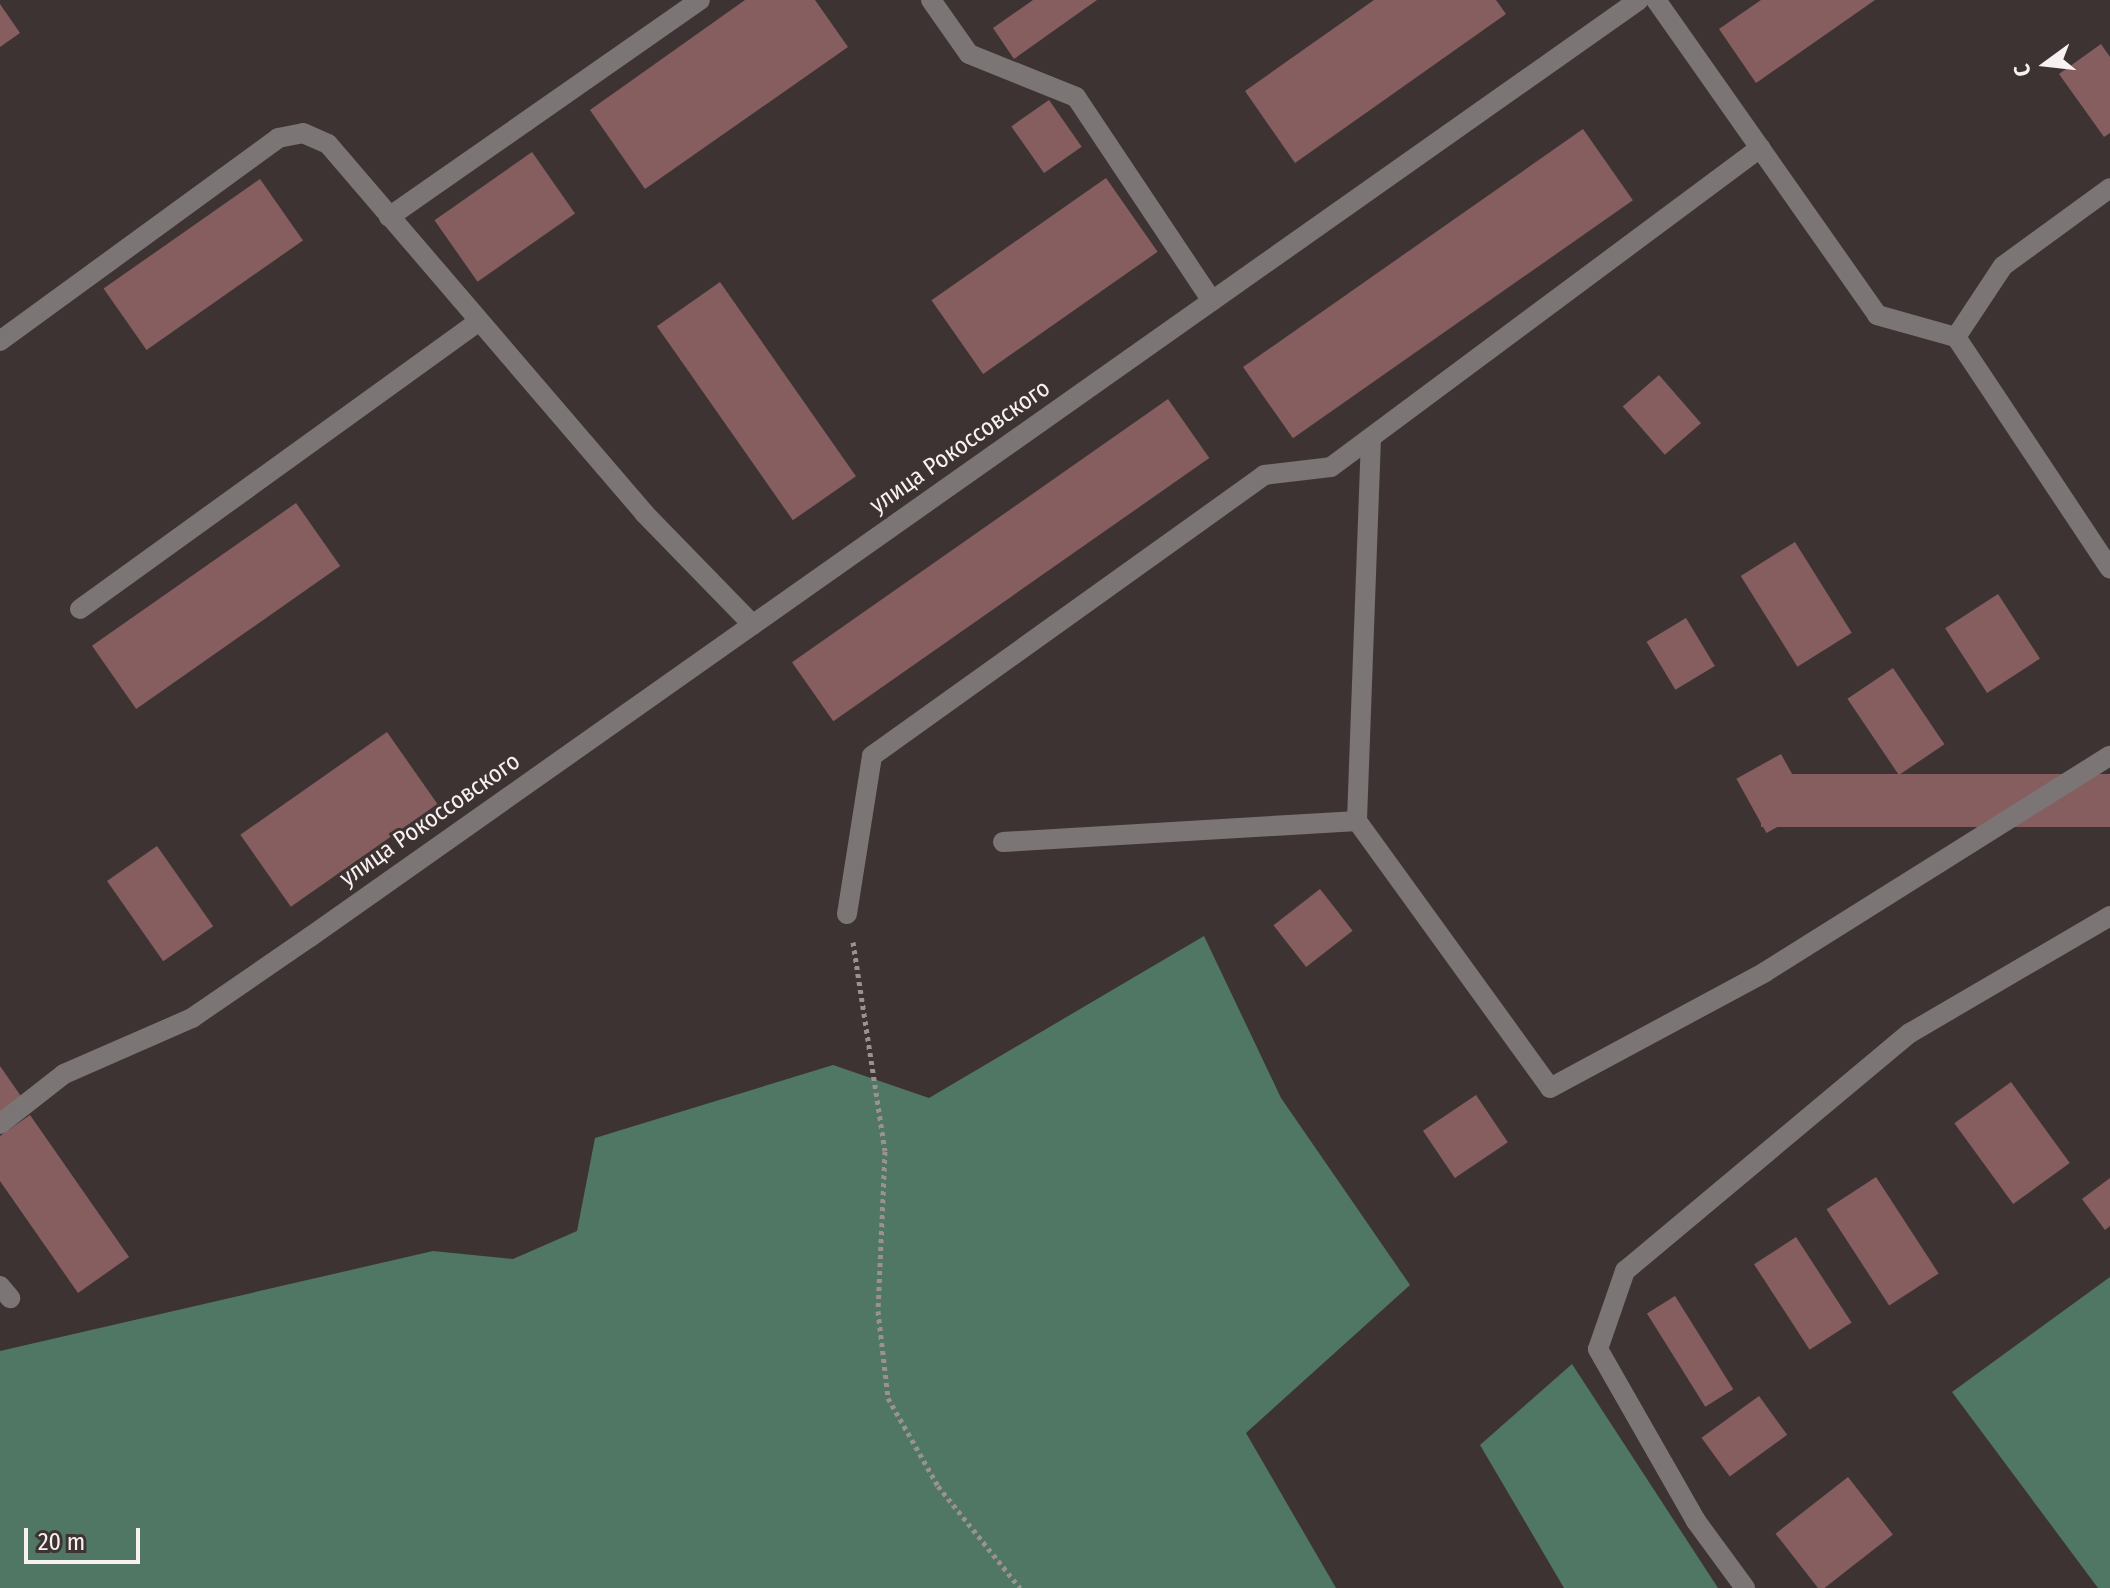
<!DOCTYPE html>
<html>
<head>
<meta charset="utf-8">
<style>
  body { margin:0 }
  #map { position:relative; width:2110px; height:1588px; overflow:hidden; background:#3e3333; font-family:"Fira Sans Condensed",sans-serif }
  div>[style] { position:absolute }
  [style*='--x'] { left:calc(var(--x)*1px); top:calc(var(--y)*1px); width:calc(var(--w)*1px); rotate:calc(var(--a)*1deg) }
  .forest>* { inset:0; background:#507664 }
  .building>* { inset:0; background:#865e5f; transform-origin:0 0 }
  .path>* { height:5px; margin-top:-2.5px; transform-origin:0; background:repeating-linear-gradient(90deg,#9a9191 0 4px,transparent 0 8px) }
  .lane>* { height:20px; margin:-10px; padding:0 10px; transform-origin:10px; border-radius:10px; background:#7b7575 }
  .street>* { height:20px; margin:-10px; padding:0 10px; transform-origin:10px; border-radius:10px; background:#7b7575 }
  span { translate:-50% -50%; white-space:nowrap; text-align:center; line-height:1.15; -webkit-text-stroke:6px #3e3333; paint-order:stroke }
  .street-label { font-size:24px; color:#f8f1f1 }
  .north { position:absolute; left:2006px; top:24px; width:80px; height:80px; -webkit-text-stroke:6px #3e3333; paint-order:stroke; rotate:255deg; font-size:22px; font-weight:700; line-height:32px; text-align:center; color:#f8f1f1 }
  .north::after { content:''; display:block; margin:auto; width:28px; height:36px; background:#f8f1f1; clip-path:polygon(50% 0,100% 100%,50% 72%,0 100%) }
  .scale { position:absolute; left:24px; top:1528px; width:116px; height:36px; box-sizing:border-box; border:4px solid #f8f1f1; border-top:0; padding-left:10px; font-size:24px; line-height:28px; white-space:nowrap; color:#f8f1f1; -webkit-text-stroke:6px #3e3333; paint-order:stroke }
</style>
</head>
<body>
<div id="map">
  <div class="forest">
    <div style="clip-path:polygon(1204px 936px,1281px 1098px,1410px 1285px,1246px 1433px,1336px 1588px,0 1588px,0 1351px,433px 1251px,513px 1259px,577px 1231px,595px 1138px,833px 1065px,929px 1098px)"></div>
    <div style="clip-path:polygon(2110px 1277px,2110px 1588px,2098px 1588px,1952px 1392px)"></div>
    <div style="clip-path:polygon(1572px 1364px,1718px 1588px,1564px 1588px,1480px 1445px)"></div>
  </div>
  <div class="building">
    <div style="clip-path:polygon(745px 0,815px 0,848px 47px,645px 189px,590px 110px)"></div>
    <div style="clip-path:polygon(1033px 0,1097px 0,1014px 59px,993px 28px)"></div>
    <div style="clip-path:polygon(1374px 0,1496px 0,1506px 14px,1295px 163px,1245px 91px)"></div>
    <div style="clip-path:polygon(1761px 0,1875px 0,1756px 83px,1719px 29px)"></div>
    <div style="clip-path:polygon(0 4px,20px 33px,0 47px)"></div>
    <div style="clip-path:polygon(2101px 44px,2110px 57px,2110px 133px,2104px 137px,2059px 74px)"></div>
    <div style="left:1049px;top:100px;width:57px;height:46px;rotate:55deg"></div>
    <div style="left:1583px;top:129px;width:87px;height:415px;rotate:55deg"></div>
    <div style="left:532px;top:152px;width:75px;height:119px;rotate:55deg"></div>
    <div style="left:1106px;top:178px;width:90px;height:213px;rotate:55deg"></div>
    <div style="left:260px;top:179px;width:75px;height:191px;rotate:55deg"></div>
    <div style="left:720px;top:282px;width:237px;height:77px;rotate:55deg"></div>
    <div style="left:1659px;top:375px;width:64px;height:48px;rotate:49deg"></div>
    <div style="left:1168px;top:399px;width:72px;height:459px;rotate:55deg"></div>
    <div style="left:296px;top:503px;width:77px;height:249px;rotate:55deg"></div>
    <div style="left:1795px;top:542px;width:107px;height:64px;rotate:58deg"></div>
    <div style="left:1998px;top:594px;width:77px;height:63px;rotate:57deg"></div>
    <div style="left:1686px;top:618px;width:56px;height:46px;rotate:59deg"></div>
    <div style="left:1893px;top:668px;width:92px;height:55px;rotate:56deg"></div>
    <div style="left:387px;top:732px;width:88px;height:179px;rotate:55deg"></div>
    <div style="left:1781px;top:754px;width:62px;height:51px;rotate:61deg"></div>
    <div style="left:2110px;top:774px;width:53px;height:349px;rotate:90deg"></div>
    <div style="left:157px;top:846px;width:98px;height:61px;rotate:55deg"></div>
    <div style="left:1320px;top:889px;width:53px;height:59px;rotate:52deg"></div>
    <div style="clip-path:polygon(0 1066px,25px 1102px,0 1119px)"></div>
    <div style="left:2011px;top:1082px;width:100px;height:70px;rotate:54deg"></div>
    <div style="left:1476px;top:1095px;width:57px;height:64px;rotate:56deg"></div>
    <div style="clip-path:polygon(30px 1115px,129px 1257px,78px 1293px,0 1181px,0 1136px)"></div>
    <div style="left:1876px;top:1177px;width:115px;height:59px;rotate:57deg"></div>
    <div style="clip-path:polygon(2110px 1178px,2110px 1226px,2105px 1230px,2082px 1199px)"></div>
    <div style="left:1796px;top:1237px;width:102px;height:50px;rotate:57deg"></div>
    <div style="left:1675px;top:1296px;width:110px;height:33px;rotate:58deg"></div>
    <div style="left:1759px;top:1396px;width:48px;height:71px;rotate:54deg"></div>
    <div style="left:1848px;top:1477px;width:73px;height:92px;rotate:52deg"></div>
  </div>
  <div class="path">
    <div style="--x:853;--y:942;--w:211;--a:81.3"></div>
    <div style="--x:885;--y:1151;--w:160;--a:92.5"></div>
    <div style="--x:878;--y:1311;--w:88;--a:83.4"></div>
    <div style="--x:888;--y:1398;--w:101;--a:60.4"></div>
    <div style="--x:938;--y:1486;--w:131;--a:51.2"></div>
  </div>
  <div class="lane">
    <div style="--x:931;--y:0;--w:66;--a:54.9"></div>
    <div style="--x:969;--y:54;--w:115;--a:21.9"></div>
    <div style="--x:1076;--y:97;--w:245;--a:56.3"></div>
    <div style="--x:1656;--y:0;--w:385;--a:54.9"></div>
    <div style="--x:1877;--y:315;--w:82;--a:15.6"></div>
    <div style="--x:1956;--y:337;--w:278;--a:56.4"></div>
    <div style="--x:389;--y:217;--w:379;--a:-34.9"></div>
    <div style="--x:1956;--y:337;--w:85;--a:-56.5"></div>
    <div style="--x:2003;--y:266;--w:132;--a:-36.1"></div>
    <div style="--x:0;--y:341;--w:344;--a:-36.1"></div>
    <div style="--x:278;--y:138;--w:25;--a:-11"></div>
    <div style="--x:303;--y:133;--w:27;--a:24"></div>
    <div style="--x:328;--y:144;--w:486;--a:49.4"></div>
    <div style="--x:644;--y:513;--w:156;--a:45.8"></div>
    <div style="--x:1371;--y:438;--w:383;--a:92.1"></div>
    <div style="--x:1357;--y:821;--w:329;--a:54.1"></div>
    <div style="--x:1550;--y:1088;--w:244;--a:-28.3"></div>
    <div style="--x:1765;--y:972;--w:407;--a:-32.1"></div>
    <div style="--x:80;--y:609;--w:492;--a:-35.8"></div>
    <div style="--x:1003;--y:842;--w:355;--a:-3.4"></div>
    <div style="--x:847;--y:914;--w:160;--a:-81"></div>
    <div style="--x:872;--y:756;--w:482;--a:-35.6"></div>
    <div style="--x:1264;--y:475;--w:67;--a:-6.8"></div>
    <div style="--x:1331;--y:467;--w:535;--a:-36.63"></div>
    <div style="--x:0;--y:1124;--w:81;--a:-38"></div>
    <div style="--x:64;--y:1074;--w:140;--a:-23.6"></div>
    <div style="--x:192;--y:1018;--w:143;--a:-34.5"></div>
    <div style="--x:0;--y:1286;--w:16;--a:50"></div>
  </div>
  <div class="street">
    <div style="--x:310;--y:937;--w:1626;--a:-35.19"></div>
    <div style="--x:1745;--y:1588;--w:83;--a:-126.2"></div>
    <div style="--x:1696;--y:1521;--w:198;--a:-119.7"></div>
    <div style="--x:1598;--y:1349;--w:83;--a:-70.9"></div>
    <div style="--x:1625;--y:1271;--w:371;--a:-39.9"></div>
    <div style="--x:1910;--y:1033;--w:232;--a:-30.3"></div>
  </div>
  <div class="street-label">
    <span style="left:960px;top:447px;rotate:-35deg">улица Рокоссовского</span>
    <span style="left:430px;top:820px;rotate:-35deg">улица Рокоссовского</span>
  </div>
  <div class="north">С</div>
  <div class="scale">20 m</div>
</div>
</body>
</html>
